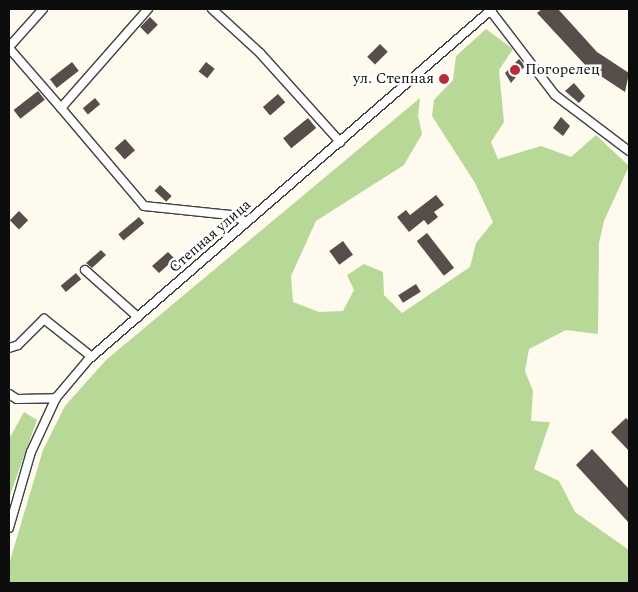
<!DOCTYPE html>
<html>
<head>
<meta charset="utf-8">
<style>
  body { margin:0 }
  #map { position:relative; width:638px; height:592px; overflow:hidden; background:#fefaed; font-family:Spectral,serif }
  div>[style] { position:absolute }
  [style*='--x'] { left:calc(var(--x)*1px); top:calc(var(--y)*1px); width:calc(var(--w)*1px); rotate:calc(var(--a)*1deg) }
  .forest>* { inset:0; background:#b8d898 }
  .building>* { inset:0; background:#554e4a; transform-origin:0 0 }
  .roads { filter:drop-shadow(1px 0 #404040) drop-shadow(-1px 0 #404040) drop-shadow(0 1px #404040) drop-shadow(0 -1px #404040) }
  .minor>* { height:8px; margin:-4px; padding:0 4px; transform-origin:4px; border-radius:4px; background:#fff }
  .dots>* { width:14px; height:14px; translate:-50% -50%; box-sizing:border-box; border:2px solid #fff; border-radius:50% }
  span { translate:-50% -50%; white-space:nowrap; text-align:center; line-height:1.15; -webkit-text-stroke:5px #fff; paint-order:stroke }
  .poi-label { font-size:15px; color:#0d0d0d }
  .left { translate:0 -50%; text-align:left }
  .right { translate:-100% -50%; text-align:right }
  .street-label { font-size:15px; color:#0d0d0d }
  .frame { position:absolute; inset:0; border:10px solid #0d0d0d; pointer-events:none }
</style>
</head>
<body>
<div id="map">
  <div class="forest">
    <div style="clip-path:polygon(486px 29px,513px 49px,499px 70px,504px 122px,491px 142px,498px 159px,541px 146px,571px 157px,596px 135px,629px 166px,604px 221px,599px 243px,598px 334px,566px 330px,529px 349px,525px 371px,533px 391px,531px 421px,550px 422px,534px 469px,559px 481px,575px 512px,629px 550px,629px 583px,9px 583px,9px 564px,43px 450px,65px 406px,106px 360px,420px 98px,418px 116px,422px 134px,404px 165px,316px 221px,291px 276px,293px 302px,319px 312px,343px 311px,354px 290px,347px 275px,364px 264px,383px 272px,384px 295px,402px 313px,470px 267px,476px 243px,493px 222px,475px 183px,432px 116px,434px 100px,453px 80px,456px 56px)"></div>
    <div style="clip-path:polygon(24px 412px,37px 420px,9px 498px,9px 439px)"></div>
  </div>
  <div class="building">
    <div style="clip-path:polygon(542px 9px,558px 9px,597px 52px,629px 73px,625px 92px,587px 67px,537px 13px)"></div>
    <div style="left:150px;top:17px;width:11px;height:14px;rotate:45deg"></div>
    <div style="left:380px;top:44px;width:11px;height:18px;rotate:45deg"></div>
    <div style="clip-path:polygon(519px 59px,525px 66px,511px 83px,505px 73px)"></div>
    <div style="left:72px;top:62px;width:11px;height:28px;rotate:52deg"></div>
    <div style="left:206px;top:62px;width:11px;height:12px;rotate:38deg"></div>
    <div style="clip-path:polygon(574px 83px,585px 96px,579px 103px,565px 91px)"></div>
    <div style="left:38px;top:91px;width:11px;height:31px;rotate:52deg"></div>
    <div style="left:278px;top:94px;width:11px;height:20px;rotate:49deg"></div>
    <div style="left:95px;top:98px;width:8px;height:16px;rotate:50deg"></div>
    <div style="clip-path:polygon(561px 117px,570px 126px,563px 136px,553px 128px)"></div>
    <div style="left:308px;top:118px;width:13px;height:32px;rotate:51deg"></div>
    <div style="left:125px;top:139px;width:15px;height:14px;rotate:48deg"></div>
    <div style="left:160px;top:185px;width:16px;height:8px;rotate:43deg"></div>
    <div style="clip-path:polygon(436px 195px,444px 205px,434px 212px,438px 217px,428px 225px,424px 220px,409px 232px,397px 217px,406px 210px,410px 215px)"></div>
    <div style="left:19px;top:211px;width:13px;height:13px;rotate:45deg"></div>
    <div style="left:139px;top:217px;width:8px;height:27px;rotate:50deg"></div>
    <div style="left:427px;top:233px;width:44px;height:13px;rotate:52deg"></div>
    <div style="left:343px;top:241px;width:17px;height:17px;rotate:54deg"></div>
    <div style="clip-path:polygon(101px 250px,106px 255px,92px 268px,86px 263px)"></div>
    <div style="clip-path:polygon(168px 252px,179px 263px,174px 268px,169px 264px,159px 273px,152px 266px)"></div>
    <div style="left:76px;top:273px;width:8px;height:20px;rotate:50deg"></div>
    <div style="left:416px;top:284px;width:9px;height:21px;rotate:58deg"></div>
    <div style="clip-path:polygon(626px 418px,629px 421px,629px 451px,611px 432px)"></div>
    <div style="clip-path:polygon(592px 449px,629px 489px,629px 523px,576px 465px)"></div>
  </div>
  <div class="roads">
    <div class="minor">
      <div style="--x:212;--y:9;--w:65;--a:42.5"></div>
      <div style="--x:260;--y:53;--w:120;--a:48"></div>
      <div style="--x:490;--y:10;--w:107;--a:52.6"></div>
      <div style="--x:555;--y:95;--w:93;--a:37.1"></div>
      <div style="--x:9;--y:47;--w:51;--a:-48.2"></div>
      <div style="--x:9;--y:48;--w:79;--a:49.1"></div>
      <div style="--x:61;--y:108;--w:132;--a:-48.7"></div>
      <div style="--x:61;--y:108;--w:128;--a:49.7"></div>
      <div style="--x:144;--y:206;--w:87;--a:5.9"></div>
      <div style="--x:231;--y:215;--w:17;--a:24"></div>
      <div style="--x:85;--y:270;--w:71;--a:41.6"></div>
      <div style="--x:9;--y:348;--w:9;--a:-18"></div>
      <div style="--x:18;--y:345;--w:37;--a:-45"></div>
      <div style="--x:44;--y:319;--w:61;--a:38.4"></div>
      <div style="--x:9;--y:394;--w:9;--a:32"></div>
      <div style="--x:17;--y:399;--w:39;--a:-1"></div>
      <div style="--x:9;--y:528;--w:79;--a:-73.9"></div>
      <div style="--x:31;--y:452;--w:60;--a:-65.2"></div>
      <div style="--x:56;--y:398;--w:50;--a:-49.9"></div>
      <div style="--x:88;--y:360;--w:535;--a:-40.98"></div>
    </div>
  </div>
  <div class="dots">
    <div style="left:515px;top:70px;background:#b82a38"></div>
    <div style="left:444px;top:79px;background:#b82a38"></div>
  </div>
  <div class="poi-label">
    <span class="left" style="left:525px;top:70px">Погорелец</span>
    <span class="right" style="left:434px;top:79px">ул. Степная</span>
  </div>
  <div class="street-label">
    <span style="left:210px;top:236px;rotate:-41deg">Степная улица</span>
  </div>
  <div class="frame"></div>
</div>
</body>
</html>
